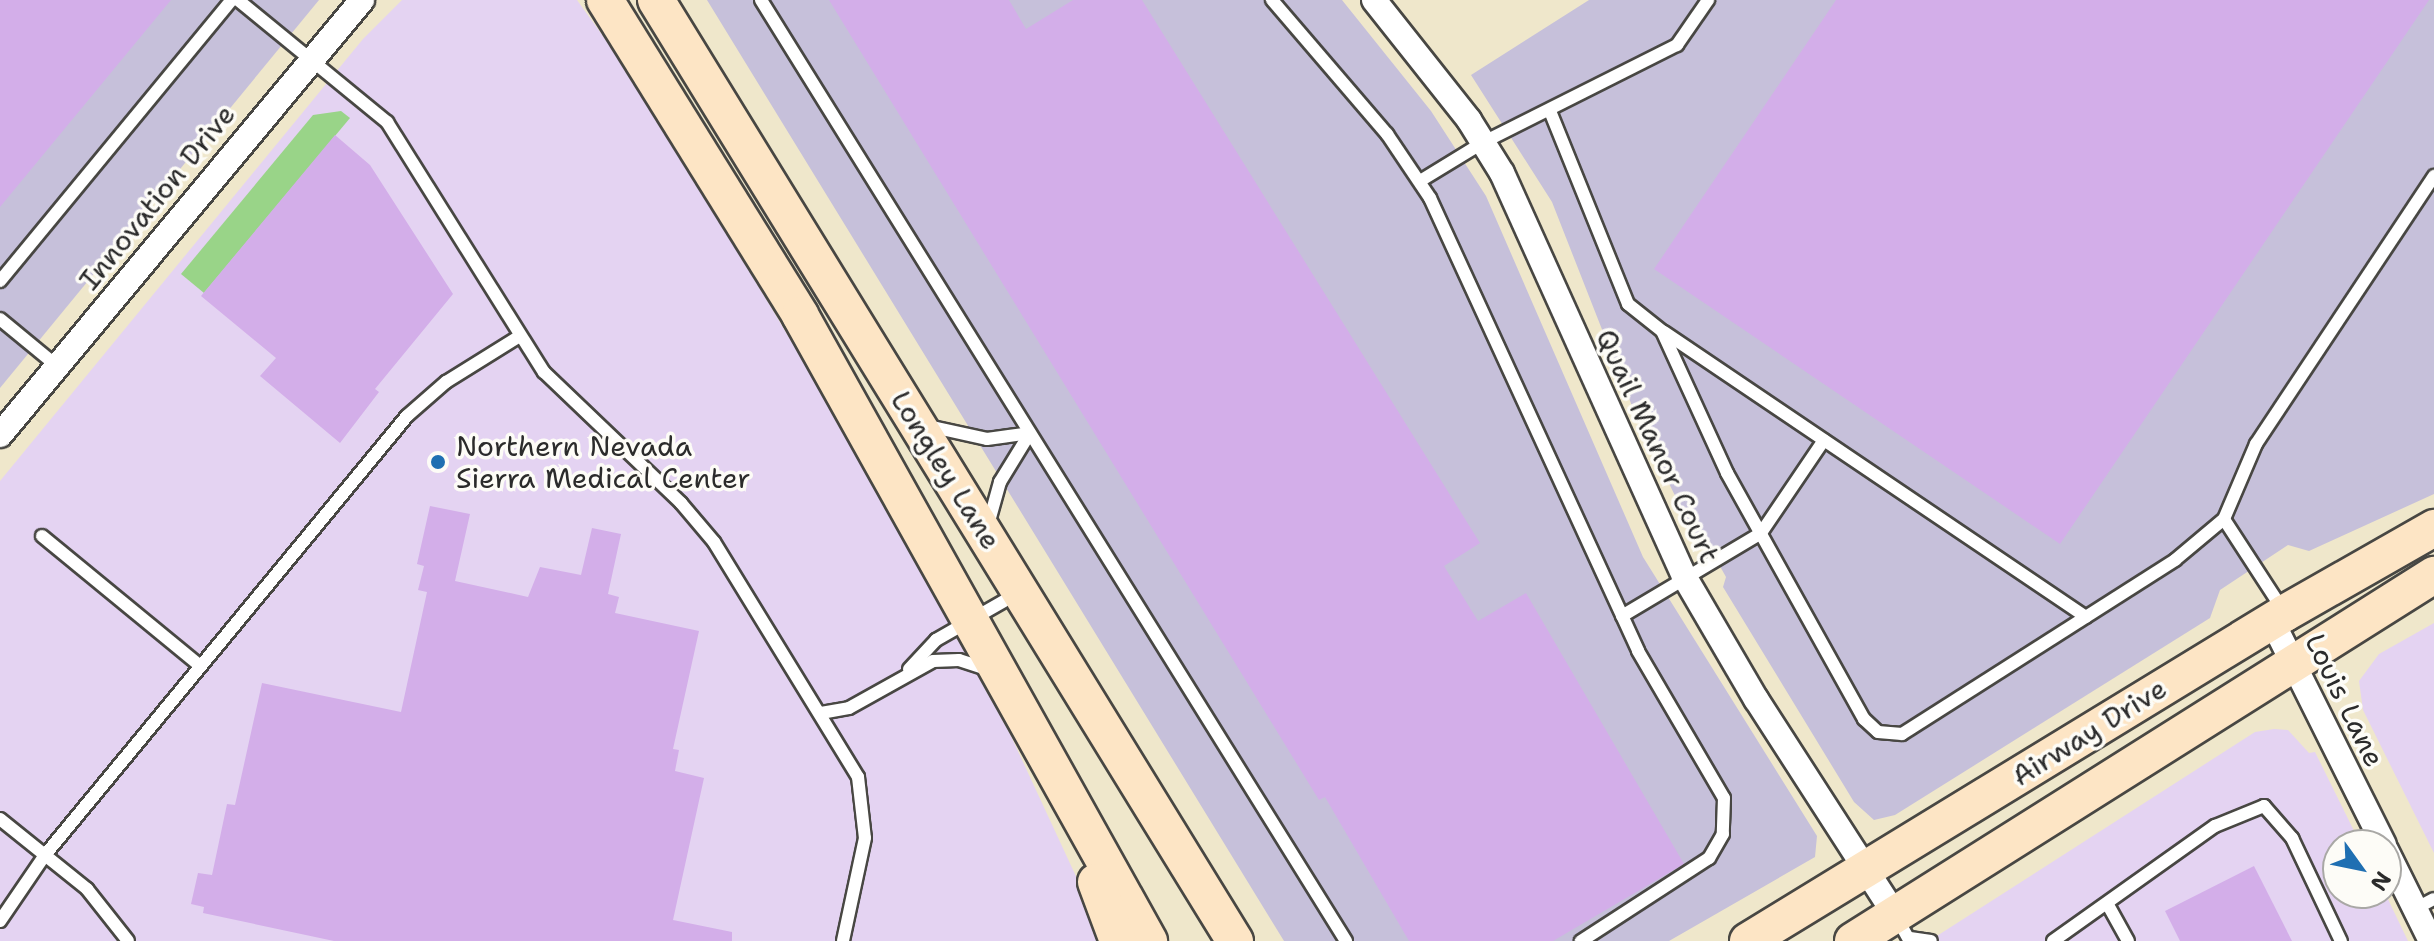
<!DOCTYPE html>
<html>
<head>
<meta charset="utf-8">
<style>
  body { margin:0 }
  #map { position:relative; width:2434px; height:941px; overflow:hidden; background:#efe7cb; font-family:"Shantell Sans",sans-serif }
  div>[style] { position:absolute }
  [style*='--x'] { left:calc(var(--x)*1px); top:calc(var(--y)*1px); width:calc(var(--w)*1px); rotate:calc(var(--a)*1deg) }
  .built>* { inset:0; background:#e4d3f2 }
  .industrial>* { inset:0; background:#c6c0da }
  .green>* { inset:0; background:#99d488 }
  .building>* { inset:0; background:#d3aee9 }
  .roads { filter:drop-shadow(2px 0 #484743) drop-shadow(-2px 0 #484743) drop-shadow(0 2px #484743) drop-shadow(0 -2px #484743) }
  .service>* { height:12px; margin:-6px; padding:0 6px; transform-origin:6px; border-radius:6px; background:#fff }
  .minor>* { height:24px; margin:-12px; padding:0 12px; transform-origin:12px; border-radius:12px; background:#fff }
  .secondary>* { height:36px; margin:-18px; padding:0 18px; transform-origin:18px; border-radius:18px; background:#fde5c5 }
  .dots>* { width:22px; height:22px; translate:-50% -50%; box-sizing:border-box; border:4px solid #fdfcf7; border-radius:50% }
  span { translate:-50% -50%; white-space:nowrap; text-align:center; line-height:1.15; -webkit-text-stroke:7px #fdfcf7; paint-order:stroke }
  .street-label { font-size:28px; color:#2b2b2b }
  .poi-label { font-size:28px; color:#2b2b2b }
  .left { translate:0 -50%; text-align:left }
  .north { position:absolute; left:2322px; top:829px; width:80px; height:80px; box-sizing:border-box; background:#fdfcf7; border:2px solid #a9a8a5; border-radius:50%; rotate:123deg; font-size:22px; font-weight:700; line-height:32px; text-align:center; color:#2b2b2b }
  .north::after { content:''; display:block; margin:auto; width:28px; height:36px; background:#1f6fb2; clip-path:polygon(50% 0,100% 100%,50% 72%,0 100%) }
</style>
</head>
<body>
<div id="map">
  <div class="built">
    <div style="clip-path:polygon(402px 0,577px 0,634px 79px,817px 384px,1010px 734px,1106px 941px,0 941px,0 481px,363px 39px)"></div>
    <div style="clip-path:polygon(2434px 623px,2434px 853px,2363px 710px,2359px 681px,2379px 654px)"></div>
    <div style="clip-path:polygon(2274px 729px,2288px 730px,2309px 753px,2315px 752px,2361px 845px,2338px 845px,2338px 893px,2385px 893px,2408px 941px,1929px 941px,2255px 732px)"></div>
  </div>
  <div class="industrial">
    <div style="clip-path:polygon(0 0,319px 0,0 388px)"></div>
    <div style="clip-path:polygon(707px 0,1342px 0,1431px 111px,1486px 196px,1643px 557px,1817px 836px,1815px 857px,1669px 941px,1284px 941px)"></div>
    <div style="clip-path:polygon(1589px 0,2434px 0,2434px 494px,2309px 551px,2288px 545px,2220px 590px,2210px 618px,1895px 815px,1874px 820px,1854px 802px,1723px 587px,1726px 577px,1708px 545px,1694px 535px,1634px 411px,1552px 202px,1471px 75px)"></div>
  </div>
  <div class="green">
    <div style="clip-path:polygon(341px 111px,350px 118px,204px 293px,181px 274px,313px 115px)"></div>
  </div>
  <div class="building">
    <div style="clip-path:polygon(0 0,171px 0,0 207px)"></div>
    <div style="clip-path:polygon(829px 0,1009px 0,1026px 29px,1073px 0,1142px 0,1480px 543px,1444px 566px,1478px 621px,1526px 593px,1684px 864px,1553px 941px,1409px 941px,1325px 797px,1319px 800px)"></div>
    <div style="clip-path:polygon(1836px 0,2429px 0,2060px 544px,1654px 269px)"></div>
    <div style="clip-path:polygon(335px 135px,370px 165px,453px 294px,375px 389px,379px 392px,340px 443px,260px 376px,276px 358px,201px 296px)"></div>
    <div style="clip-path:polygon(430px 506px,470px 514px,455px 581px,528px 597px,540px 567px,581px 575px,592px 528px,621px 534px,608px 594px,619px 597px,615px 613px,699px 631px,673px 749px,679px 750px,675px 771px,704px 778px,673px 920px,732px 932px,732px 941px,334px 941px,203px 913px,204px 907px,191px 904px,198px 873px,212px 875px,227px 804px,235px 805px,262px 683px,401px 712px,427px 592px,418px 590px,424px 566px,417px 564px)"></div>
    <div style="clip-path:polygon(2254px 866px,2292px 941px,2180px 941px,2165px 911px)"></div>
  </div>
  <div class="roads">
    <div class="service">
      <div style="--x:238;--y:0;--w:193;--a:39.3"></div>
      <div style="--x:387;--y:122;--w:295;--a:57.9"></div>
      <div style="--x:544;--y:372;--w:190;--a:43.7"></div>
      <div style="--x:681;--y:503;--w:51;--a:49.8"></div>
      <div style="--x:714;--y:542;--w:276;--a:58.5"></div>
      <div style="--x:858;--y:777;--w:61;--a:83.5"></div>
      <div style="--x:865;--y:838;--w:105;--a:102.1"></div>
      <div style="--x:761;--y:0;--w:1108;--a:58.13"></div>
      <div style="--x:1272;--y:0;--w:177;--a:49.4"></div>
      <div style="--x:1387;--y:134;--w:77;--a:56.1"></div>
      <div style="--x:1430;--y:198;--w:498;--a:65.3"></div>
      <div style="--x:1638;--y:651;--w:170;--a:59.7"></div>
      <div style="--x:1724;--y:798;--w:36;--a:92"></div>
      <div style="--x:1723;--y:834;--w:28;--a:120"></div>
      <div style="--x:1709;--y:858;--w:153;--a:147"></div>
      <div style="--x:1550;--y:111;--w:208;--a:68"></div>
      <div style="--x:1628;--y:304;--w:43;--a:38.5"></div>
      <div style="--x:1662;--y:331;--w:156;--a:65.4"></div>
      <div style="--x:1727;--y:473;--w:282;--a:60.9"></div>
      <div style="--x:1864;--y:719;--w:19;--a:43"></div>
      <div style="--x:1878;--y:732;--w:24;--a:5"></div>
      <div style="--x:1902;--y:734;--w:324;--a:-32.5"></div>
      <div style="--x:2175;--y:560;--w:64;--a:-39.9"></div>
      <div style="--x:1420;--y:181;--w:75;--a:-31.4"></div>
      <div style="--x:1484;--y:142;--w:216;--a:-26.7"></div>
      <div style="--x:1677;--y:45;--w:55;--a:-55.4"></div>
      <div style="--x:0;--y:281;--w:364;--a:-50.5"></div>
      <div style="--x:0;--y:319;--w:74;--a:39.5"></div>
      <div style="--x:1664;--y:332;--w:509;--a:34.03"></div>
      <div style="--x:928;--y:426;--w:60;--a:12.4"></div>
      <div style="--x:987;--y:439;--w:43;--a:-7.9"></div>
      <div style="--x:988;--y:525;--w:45;--a:-74.4"></div>
      <div style="--x:1000;--y:482;--w:57;--a:-58.5"></div>
      <div style="--x:42;--y:536;--w:205;--a:39.4"></div>
      <div style="--x:2283;--y:610;--w:108;--a:-123"></div>
      <div style="--x:2224;--y:519;--w:82;--a:-66.9"></div>
      <div style="--x:2256;--y:444;--w:322;--a:-56.4"></div>
      <div style="--x:1622;--y:616;--w:162;--a:-30.8"></div>
      <div style="--x:1761;--y:533;--w:112;--a:-55.9"></div>
      <div style="--x:909;--y:669;--w:40;--a:-47"></div>
      <div style="--x:936;--y:640;--w:95;--a:-29.8"></div>
      <div style="--x:821;--y:713;--w:28;--a:-10"></div>
      <div style="--x:849;--y:708;--w:96;--a:-29.2"></div>
      <div style="--x:933;--y:661;--w:26;--a:-2"></div>
      <div style="--x:959;--y:660;--w:29;--a:18"></div>
      <div style="--x:0;--y:819;--w:112;--a:38.8"></div>
      <div style="--x:87;--y:889;--w:66;--a:51.7"></div>
      <div style="--x:2108;--y:905;--w:41;--a:60.9"></div>
      <div style="--x:2415;--y:909;--w:21;--a:-28"></div>
      <div style="--x:1897;--y:918;--w:26;--a:61"></div>
      <div style="--x:0;--y:921;--w:80;--a:-55.7"></div>
      <div style="--x:45;--y:855;--w:569;--a:-50.49"></div>
      <div style="--x:407;--y:416;--w:52;--a:-41.1"></div>
      <div style="--x:446;--y:382;--w:87;--a:-31.9"></div>
      <div style="--x:1910;--y:938;--w:21;--a:8"></div>
      <div style="--x:2053;--y:941;--w:199;--a:-35.4"></div>
      <div style="--x:2215;--y:826;--w:53;--a:-22.2"></div>
      <div style="--x:2264;--y:806;--w:43;--a:48.8"></div>
      <div style="--x:2292;--y:838;--w:114;--a:64.6"></div>
    </div>
    <div class="minor">
      <div style="--x:1374;--y:0;--w:153;--a:51.6"></div>
      <div style="--x:1469;--y:120;--w:62;--a:58.1"></div>
      <div style="--x:1502;--y:173;--w:442;--a:65.7"></div>
      <div style="--x:1684;--y:576;--w:143;--a:59.7"></div>
      <div style="--x:1756;--y:699;--w:257;--a:57.2"></div>
      <div style="--x:0;--y:435;--w:566;--a:-50.23"></div>
      <div style="--x:2272;--y:621;--w:250;--a:63.4"></div>
      <div style="--x:2386;--y:850;--w:102;--a:63.7"></div>
    </div>
    <div class="secondary">
      <div style="--x:605;--y:0;--w:370;--a:58.2"></div>
      <div style="--x:800;--y:315;--w:717;--a:60.86"></div>
      <div style="--x:656;--y:0;--w:1105;--a:58.4"></div>
      <div style="--x:1096;--y:882;--w:63;--a:69.6"></div>
      <div style="--x:1748;--y:941;--w:629;--a:-31.42"></div>
      <div style="--x:2285;--y:613;--w:172;--a:-29.7"></div>
      <div style="--x:1853;--y:941;--w:687;--a:-32.21"></div>
    </div>
  </div>
  <div class="dots">
    <div style="left:438px;top:462px;background:#1f6fb2"></div>
  </div>
  <div class="street-label">
    <span style="left:157px;top:197px;rotate:-51deg">Innovation Drive</span>
    <span style="left:1658px;top:446px;rotate:65deg">Quail Manor Court</span>
    <span style="left:946px;top:470px;rotate:58deg">Longley Lane</span>
    <span style="left:2345px;top:700px;rotate:64deg">Louis Lane</span>
    <span style="left:2089px;top:732px;rotate:-32deg">Airway Drive</span>
  </div>
  <div class="poi-label">
    <span class="left" style="left:456px;top:462px">Northern Nevada<br>Sierra Medical Center</span>
  </div>
  <div class="north">N</div>
</div>
</body>
</html>
